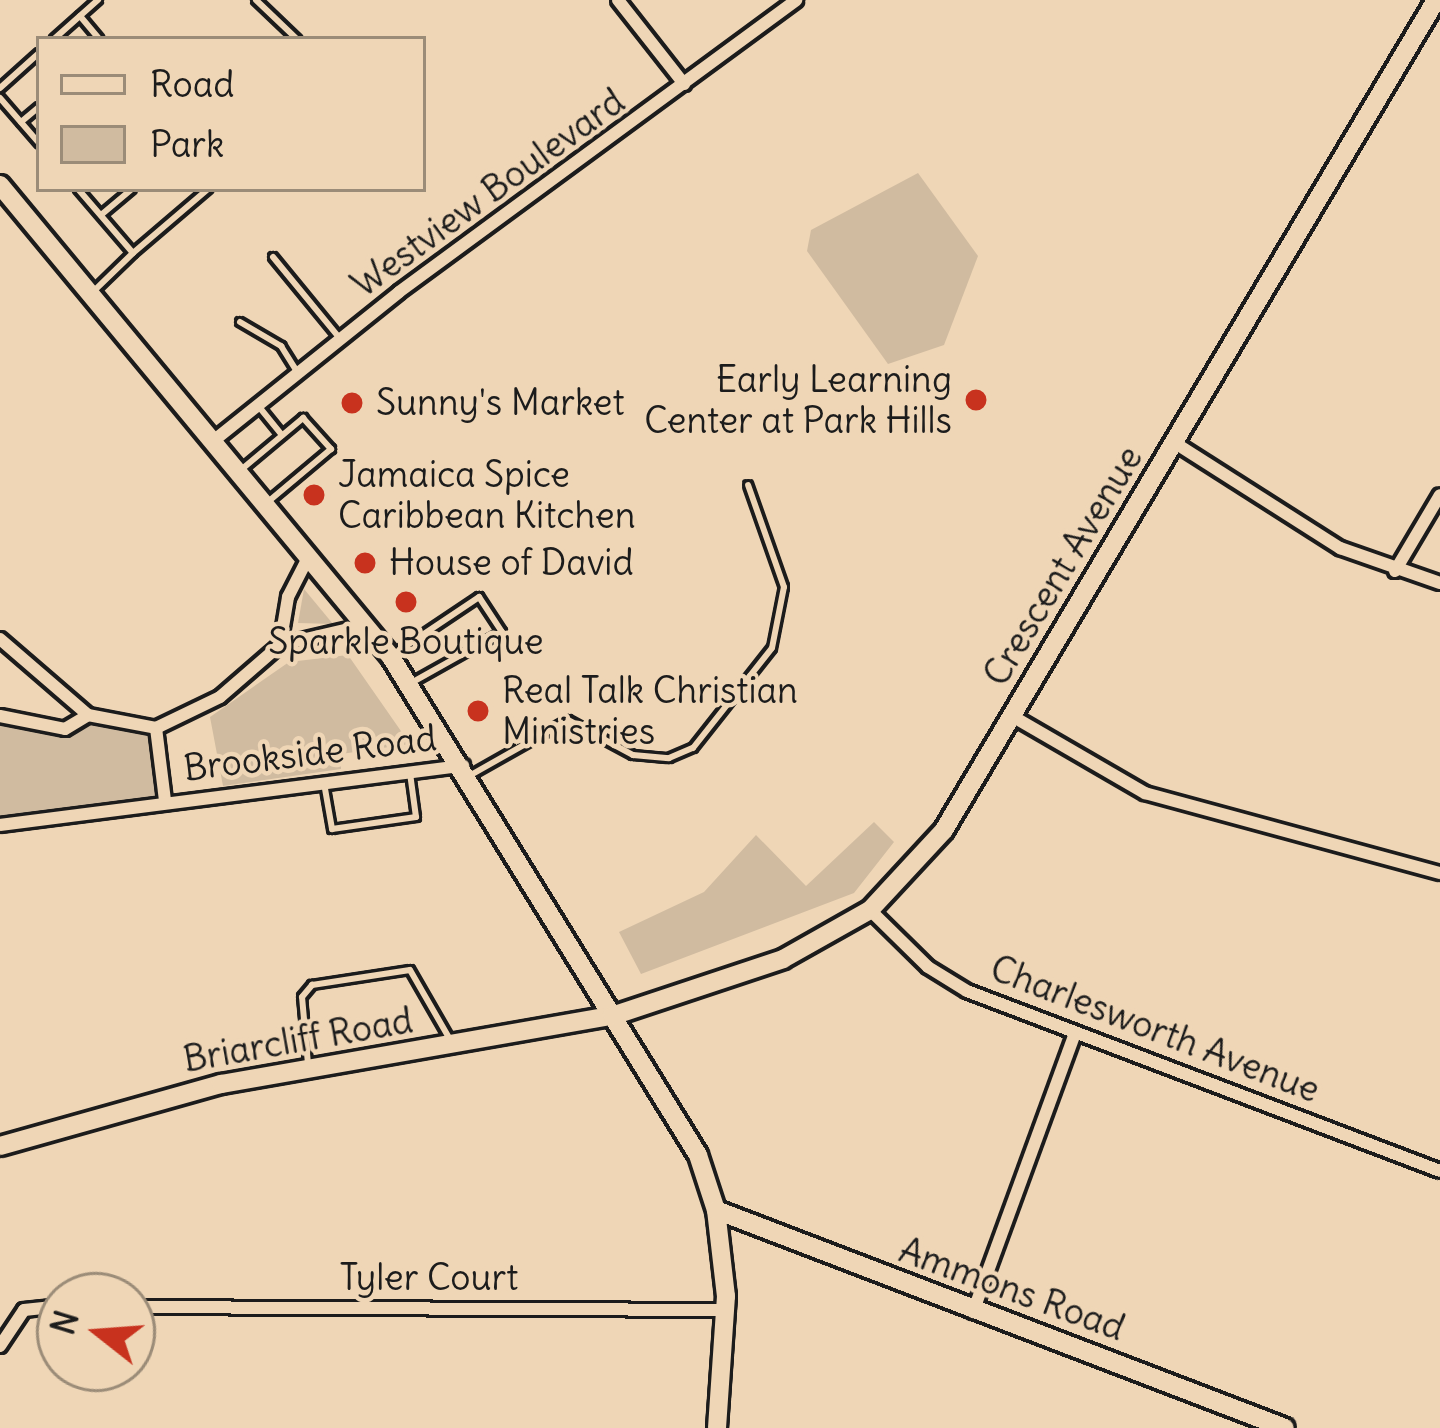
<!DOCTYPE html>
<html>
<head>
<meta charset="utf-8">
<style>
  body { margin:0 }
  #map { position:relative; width:1440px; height:1428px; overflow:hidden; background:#efd6b6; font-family:Delius,sans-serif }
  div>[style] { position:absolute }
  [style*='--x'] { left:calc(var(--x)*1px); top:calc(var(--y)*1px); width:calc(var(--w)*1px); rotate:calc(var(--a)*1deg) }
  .green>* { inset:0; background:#d0bba0 }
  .roads { filter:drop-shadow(3px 0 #1c1c1c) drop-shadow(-3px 0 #1c1c1c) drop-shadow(0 3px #1c1c1c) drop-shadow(0 -3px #1c1c1c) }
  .lane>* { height:6px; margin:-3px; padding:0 3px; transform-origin:3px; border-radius:3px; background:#efd6b6 }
  .street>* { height:12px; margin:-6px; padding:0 6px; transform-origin:6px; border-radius:6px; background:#efd6b6 }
  .secondary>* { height:18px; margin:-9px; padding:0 9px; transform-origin:9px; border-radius:9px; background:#efd6b6 }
  .dots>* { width:33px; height:33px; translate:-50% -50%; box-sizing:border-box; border:6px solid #efd6b6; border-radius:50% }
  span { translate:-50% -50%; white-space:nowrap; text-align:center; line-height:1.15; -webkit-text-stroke:9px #efd6b6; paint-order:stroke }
  .street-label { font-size:36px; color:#1c1c1c }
  .poi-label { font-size:36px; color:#1c1c1c }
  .right { translate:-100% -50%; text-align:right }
  .left { translate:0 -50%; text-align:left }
  .legend { position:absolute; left:36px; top:36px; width:390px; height:156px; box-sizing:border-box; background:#efd6b6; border:3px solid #9b8c78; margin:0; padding:15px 21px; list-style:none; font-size:36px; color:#1c1c1c }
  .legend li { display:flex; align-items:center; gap:24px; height:60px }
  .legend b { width:60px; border:3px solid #9b8c78 }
  .north { position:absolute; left:36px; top:1272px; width:120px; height:120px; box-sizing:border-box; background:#efd6b6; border:3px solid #9b8c78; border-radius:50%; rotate:287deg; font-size:33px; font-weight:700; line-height:48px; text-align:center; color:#1c1c1c }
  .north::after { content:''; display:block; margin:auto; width:42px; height:54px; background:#c8321e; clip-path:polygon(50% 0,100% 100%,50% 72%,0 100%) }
</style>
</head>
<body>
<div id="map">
  <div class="green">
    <div style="clip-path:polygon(918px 173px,978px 256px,944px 345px,888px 364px,807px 251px,811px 230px)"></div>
    <div style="clip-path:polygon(304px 589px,333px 624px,298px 623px)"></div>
    <div style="clip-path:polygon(348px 655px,410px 744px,341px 754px,341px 769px,223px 786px,210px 717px,289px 662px)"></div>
    <div style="clip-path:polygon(0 714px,65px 729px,88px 715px,156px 728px,165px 800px,0 823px)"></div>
    <div style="clip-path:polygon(874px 822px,894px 842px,854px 893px,641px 974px,619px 932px,704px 892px,756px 835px,806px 886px)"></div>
  </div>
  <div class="roads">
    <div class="lane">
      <div style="--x:256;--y:0;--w:57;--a:43.6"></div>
      <div style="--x:80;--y:16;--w:30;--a:50"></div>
      <div style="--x:54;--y:39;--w:59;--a:-41.6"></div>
      <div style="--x:0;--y:88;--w:52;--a:-41.9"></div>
      <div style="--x:0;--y:98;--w:60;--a:49.1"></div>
      <div style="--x:21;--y:122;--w:23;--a:-40"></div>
      <div style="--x:78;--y:189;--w:84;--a:49.3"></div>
      <div style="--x:133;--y:253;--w:53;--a:135.8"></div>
      <div style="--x:101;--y:215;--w:40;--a:-40"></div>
      <div style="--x:133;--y:253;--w:99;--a:-40.5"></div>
      <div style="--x:273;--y:257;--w:102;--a:50.6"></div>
      <div style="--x:240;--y:322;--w:48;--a:30.3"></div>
      <div style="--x:281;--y:346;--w:32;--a:58"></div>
      <div style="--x:260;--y:408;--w:35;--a:51"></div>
      <div style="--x:242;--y:469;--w:80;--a:-39.9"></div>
      <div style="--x:303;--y:418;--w:42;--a:47.9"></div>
      <div style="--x:331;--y:449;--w:81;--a:140"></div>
      <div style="--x:391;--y:656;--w:106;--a:-33.8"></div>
      <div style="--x:479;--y:597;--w:42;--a:56.7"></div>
      <div style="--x:502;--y:632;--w:102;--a:150.7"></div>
      <div style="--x:469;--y:776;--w:114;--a:-29.5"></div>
      <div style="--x:568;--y:720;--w:74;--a:28.3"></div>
      <div style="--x:633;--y:755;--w:36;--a:5"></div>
      <div style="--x:669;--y:758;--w:26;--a:-23"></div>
      <div style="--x:693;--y:748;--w:127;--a:-51.7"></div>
      <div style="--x:772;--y:648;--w:62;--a:-78.9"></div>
      <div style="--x:784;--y:587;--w:108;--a:-109.4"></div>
      <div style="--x:324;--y:783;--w:47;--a:80.1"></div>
      <div style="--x:332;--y:829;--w:85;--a:-8.1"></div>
      <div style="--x:416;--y:817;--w:44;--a:-97.8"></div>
      <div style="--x:308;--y:1064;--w:67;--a:-95.1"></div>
      <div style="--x:302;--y:997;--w:16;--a:-50"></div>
      <div style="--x:312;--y:985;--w:99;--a:-8.7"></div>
      <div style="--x:410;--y:970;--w:84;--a:60.1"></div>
    </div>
    <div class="street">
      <div style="--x:618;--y:0;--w:107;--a:51.8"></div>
      <div style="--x:217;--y:438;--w:233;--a:-38.7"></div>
      <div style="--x:399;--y:292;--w:493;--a:-36.3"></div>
      <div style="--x:1175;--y:443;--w:196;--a:32.5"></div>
      <div style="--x:1340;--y:548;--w:106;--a:19.3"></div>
      <div style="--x:1395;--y:571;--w:88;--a:-59.4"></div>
      <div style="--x:0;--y:639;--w:116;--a:40.8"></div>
      <div style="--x:88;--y:715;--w:69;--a:10.8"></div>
      <div style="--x:156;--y:728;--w:71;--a:-25.8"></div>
      <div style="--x:220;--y:697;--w:79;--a:-40.9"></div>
      <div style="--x:280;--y:645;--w:88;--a:-13.1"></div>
      <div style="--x:280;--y:645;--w:49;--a:-80.5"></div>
      <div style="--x:288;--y:597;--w:46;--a:-62.9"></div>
      <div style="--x:0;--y:716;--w:66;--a:11.3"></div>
      <div style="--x:65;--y:729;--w:27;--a:-31"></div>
      <div style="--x:1012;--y:716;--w:154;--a:30.1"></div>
      <div style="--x:1145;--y:793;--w:306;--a:15.2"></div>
      <div style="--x:156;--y:728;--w:73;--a:82.9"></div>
      <div style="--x:0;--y:825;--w:467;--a:-7.3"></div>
      <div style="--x:870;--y:910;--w:81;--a:44.5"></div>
      <div style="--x:928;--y:967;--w:46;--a:31.6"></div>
      <div style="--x:967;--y:991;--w:506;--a:20.83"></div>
      <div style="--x:132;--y:1307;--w:593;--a:0.29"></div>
      <div style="--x:973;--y:1312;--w:296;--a:-69.9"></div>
      <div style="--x:0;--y:1346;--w:43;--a:-56.3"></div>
      <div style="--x:24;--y:1310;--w:36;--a:-6"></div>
    </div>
    <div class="secondary">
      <div style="--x:0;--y:185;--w:613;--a:50.36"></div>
      <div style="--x:391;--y:657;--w:585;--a:58.35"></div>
      <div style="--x:698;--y:1155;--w:58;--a:71.9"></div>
      <div style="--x:716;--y:1210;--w:87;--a:83.4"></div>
      <div style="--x:726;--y:1296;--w:132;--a:93.9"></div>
      <div style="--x:0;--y:1146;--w:230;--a:-15.7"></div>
      <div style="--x:221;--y:1084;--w:397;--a:-9.9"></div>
      <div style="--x:612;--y:1016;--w:180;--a:-18.4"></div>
      <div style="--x:783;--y:959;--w:100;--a:-29.4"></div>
      <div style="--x:870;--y:910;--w:109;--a:-47.2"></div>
      <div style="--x:944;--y:830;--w:965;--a:-59.34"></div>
      <div style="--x:716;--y:1210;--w:609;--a:20.96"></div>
    </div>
  </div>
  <div class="dots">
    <div style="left:976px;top:400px;background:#c8321e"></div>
    <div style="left:352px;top:403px;background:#c8321e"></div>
    <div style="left:314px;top:495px;background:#c8321e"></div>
    <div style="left:365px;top:563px;background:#c8321e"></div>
    <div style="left:406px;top:602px;background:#c8321e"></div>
    <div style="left:478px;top:711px;background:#c8321e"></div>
  </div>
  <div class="street-label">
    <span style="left:488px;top:193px;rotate:-36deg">Westview Boulevard</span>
    <span style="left:1063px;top:566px;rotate:-59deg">Crescent Avenue</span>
    <span style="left:310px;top:753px;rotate:-7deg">Brookside Road</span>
    <span style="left:1155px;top:1029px;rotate:21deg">Charlesworth Avenue</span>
    <span style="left:298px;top:1040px;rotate:-10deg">Briarcliff Road</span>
    <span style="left:429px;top:1278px">Tyler Court</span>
    <span style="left:1012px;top:1289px;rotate:20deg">Ammons Road</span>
  </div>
  <div class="poi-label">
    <span class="right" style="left:952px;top:400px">Early Learning<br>Center at Park Hills</span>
    <span class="left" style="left:376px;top:403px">Sunny's Market</span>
    <span class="left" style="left:338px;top:495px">Jamaica Spice<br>Caribbean Kitchen</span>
    <span class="left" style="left:389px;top:563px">House of David</span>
    <span style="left:406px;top:642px">Sparkle Boutique</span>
    <span class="left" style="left:502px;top:711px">Real Talk Christian<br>Ministries</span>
  </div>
  <ul class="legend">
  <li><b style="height:15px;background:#efd6b6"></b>Road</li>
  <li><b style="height:33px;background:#d0bba0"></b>Park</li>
  </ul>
  <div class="north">N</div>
</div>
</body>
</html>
